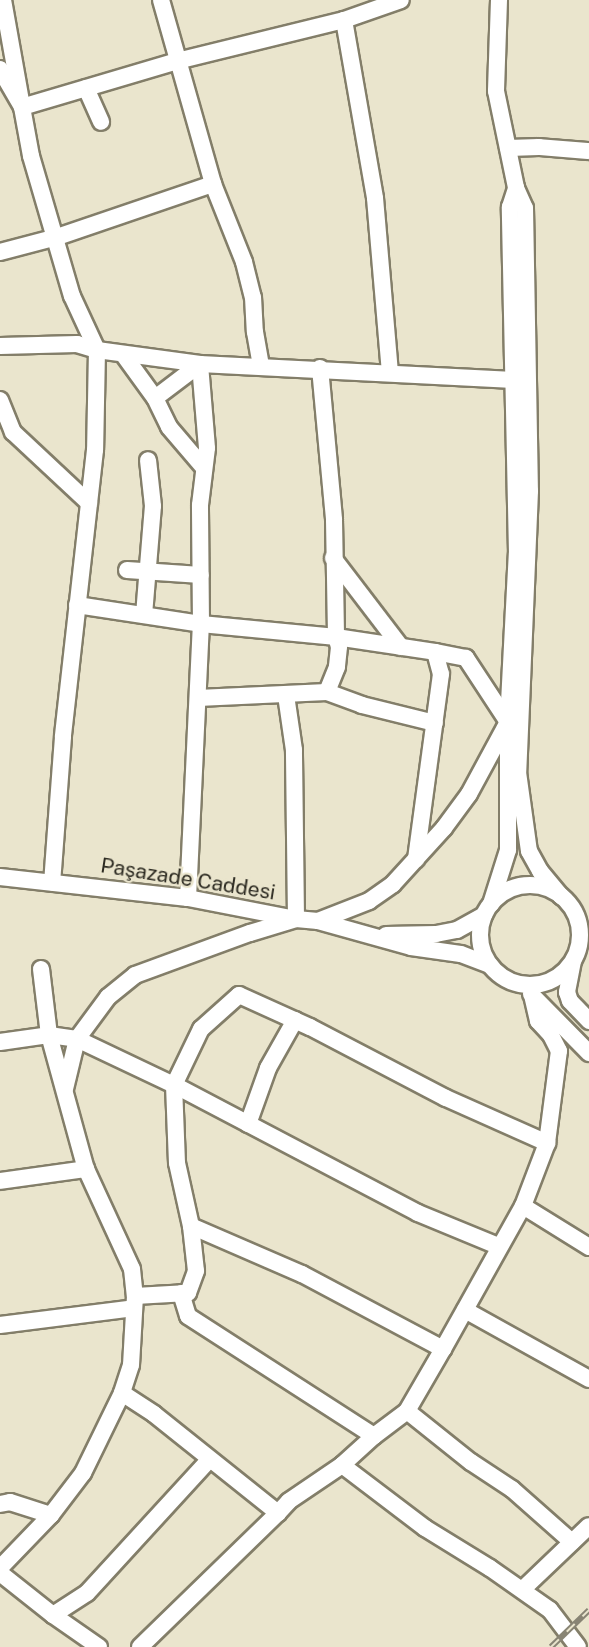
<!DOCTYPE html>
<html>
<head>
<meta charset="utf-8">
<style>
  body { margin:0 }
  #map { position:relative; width:589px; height:1647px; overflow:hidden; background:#eae5cd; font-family:"Public Sans",sans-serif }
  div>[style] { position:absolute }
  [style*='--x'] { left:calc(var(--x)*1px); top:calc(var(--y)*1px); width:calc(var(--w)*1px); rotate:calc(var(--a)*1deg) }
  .roads { filter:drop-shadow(2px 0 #837e69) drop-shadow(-2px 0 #837e69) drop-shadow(0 2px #837e69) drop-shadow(0 -2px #837e69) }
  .minor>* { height:16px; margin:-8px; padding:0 8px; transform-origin:8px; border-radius:8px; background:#fff }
  .minor>.ring { margin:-8px; padding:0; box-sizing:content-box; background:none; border:16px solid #fff; border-radius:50% }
  .rail>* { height:6px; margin-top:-3px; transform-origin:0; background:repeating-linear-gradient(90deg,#eae5cd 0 11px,#888474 0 22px); box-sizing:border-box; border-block:2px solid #888474 }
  span { translate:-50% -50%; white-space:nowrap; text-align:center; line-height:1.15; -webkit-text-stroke:4.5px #eae5cd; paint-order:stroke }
  .street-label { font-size:21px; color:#2c2a21 }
</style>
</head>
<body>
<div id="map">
  <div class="roads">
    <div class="minor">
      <div style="--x:3;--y:0;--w:109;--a:79.9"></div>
      <div style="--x:22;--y:107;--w:162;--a:-16.5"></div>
      <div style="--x:177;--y:61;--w:172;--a:-13.8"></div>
      <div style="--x:344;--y:20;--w:60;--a:-19.3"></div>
      <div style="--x:161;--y:0;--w:191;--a:74.2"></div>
      <div style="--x:213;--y:184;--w:84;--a:68.3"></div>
      <div style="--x:244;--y:262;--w:36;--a:76"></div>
      <div style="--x:253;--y:297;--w:35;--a:87"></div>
      <div style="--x:255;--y:332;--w:35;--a:80"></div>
      <div style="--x:499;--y:0;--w:91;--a:91.9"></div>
      <div style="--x:496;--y:91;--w:99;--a:78.3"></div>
      <div style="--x:516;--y:188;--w:22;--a:66"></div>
      <div style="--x:525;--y:208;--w:283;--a:89"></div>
      <div style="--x:530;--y:491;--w:281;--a:92.4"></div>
      <div style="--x:518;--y:772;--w:80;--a:82.1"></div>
      <div style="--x:529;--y:851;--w:23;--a:61"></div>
      <div style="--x:540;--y:871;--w:33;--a:50"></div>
      <div style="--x:344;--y:20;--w:181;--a:80.1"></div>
      <div style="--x:375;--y:198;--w:175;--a:85.1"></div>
      <div style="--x:0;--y:69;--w:44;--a:59.9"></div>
      <div style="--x:22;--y:107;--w:50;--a:79.6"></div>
      <div style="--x:31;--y:156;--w:146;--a:73.7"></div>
      <div style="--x:72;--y:296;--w:60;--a:65.2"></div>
      <div style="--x:97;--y:350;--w:100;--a:91.1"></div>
      <div style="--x:95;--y:450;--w:289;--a:96.4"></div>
      <div style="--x:63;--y:737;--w:146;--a:94.3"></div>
      <div style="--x:86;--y:88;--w:37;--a:66"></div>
      <div style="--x:508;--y:148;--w:31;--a:-2"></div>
      <div style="--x:539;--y:147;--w:50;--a:4.6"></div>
      <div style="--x:0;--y:252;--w:59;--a:-14.7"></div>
      <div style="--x:57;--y:237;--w:165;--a:-18.8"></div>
      <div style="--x:0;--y:346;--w:77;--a:-1.5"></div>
      <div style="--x:77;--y:344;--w:21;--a:17"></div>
      <div style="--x:97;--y:350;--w:104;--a:7.7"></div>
      <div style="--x:200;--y:364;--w:314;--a:2.9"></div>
      <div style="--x:123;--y:354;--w:54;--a:54"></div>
      <div style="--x:200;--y:364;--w:56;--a:142.9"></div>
      <div style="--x:155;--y:398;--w:32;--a:64"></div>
      <div style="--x:169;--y:427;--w:54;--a:49.5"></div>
      <div style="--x:320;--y:368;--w:153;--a:84.7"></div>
      <div style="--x:334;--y:520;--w:117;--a:89"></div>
      <div style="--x:336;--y:637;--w:10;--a:73"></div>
      <div style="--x:339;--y:647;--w:20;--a:96"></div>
      <div style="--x:337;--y:667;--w:27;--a:112"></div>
      <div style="--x:0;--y:400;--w:35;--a:68"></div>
      <div style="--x:13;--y:432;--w:104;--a:43.1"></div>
      <div style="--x:333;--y:558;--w:112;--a:52.6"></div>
      <div style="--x:127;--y:570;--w:74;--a:3.9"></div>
      <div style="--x:77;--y:605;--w:125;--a:8.7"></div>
      <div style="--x:201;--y:624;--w:136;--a:5.5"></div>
      <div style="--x:336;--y:637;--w:100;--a:8.6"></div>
      <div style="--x:435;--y:652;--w:23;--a:75"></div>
      <div style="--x:441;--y:674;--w:187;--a:97.7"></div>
      <div style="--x:144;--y:615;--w:109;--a:-85.3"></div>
      <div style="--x:153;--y:506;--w:46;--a:-96.2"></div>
      <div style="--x:198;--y:698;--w:129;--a:-2.7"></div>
      <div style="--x:327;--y:692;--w:37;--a:20"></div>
      <div style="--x:362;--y:705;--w:75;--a:13.9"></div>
      <div style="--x:0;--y:877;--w:189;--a:6.4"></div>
      <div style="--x:188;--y:898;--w:110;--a:11"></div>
      <div style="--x:296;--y:919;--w:22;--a:5"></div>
      <div style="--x:318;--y:921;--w:97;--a:15.6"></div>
      <div style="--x:411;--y:947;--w:50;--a:8"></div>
      <div style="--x:461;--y:954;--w:31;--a:21"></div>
      <div class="ring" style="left:480px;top:885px;width:84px;height:84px"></div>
      <div style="--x:188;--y:898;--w:274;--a:-87.3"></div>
      <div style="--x:201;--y:624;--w:119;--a:-90.5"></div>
      <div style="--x:200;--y:505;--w:57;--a:-83"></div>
      <div style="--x:207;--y:448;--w:84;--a:-94.8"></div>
      <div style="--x:491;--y:904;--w:57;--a:-72.5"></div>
      <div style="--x:508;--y:850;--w:128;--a:-90"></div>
      <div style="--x:508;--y:722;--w:169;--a:-87"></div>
      <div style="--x:517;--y:553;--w:346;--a:-91.2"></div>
      <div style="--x:510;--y:207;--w:20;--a:-72"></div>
      <div style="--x:318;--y:921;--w:55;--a:-21.4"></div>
      <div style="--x:369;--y:901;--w:29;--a:-35"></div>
      <div style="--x:393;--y:884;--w:76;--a:-47.7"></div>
      <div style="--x:444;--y:828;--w:42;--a:-53.7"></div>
      <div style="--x:469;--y:794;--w:82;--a:-61.6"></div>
      <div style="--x:508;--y:722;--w:77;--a:-123.3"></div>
      <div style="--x:466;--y:658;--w:32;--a:-169"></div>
      <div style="--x:386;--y:935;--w:50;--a:-1.1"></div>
      <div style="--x:436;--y:934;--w:21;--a:-11"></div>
      <div style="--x:457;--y:930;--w:31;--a:-29"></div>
      <div style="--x:573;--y:961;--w:32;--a:101"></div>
      <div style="--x:567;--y:992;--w:9;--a:72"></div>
      <div style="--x:570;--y:1001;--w:28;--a:46"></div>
      <div style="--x:41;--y:969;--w:66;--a:83.1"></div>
      <div style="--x:49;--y:1035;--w:139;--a:74.6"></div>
      <div style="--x:86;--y:1169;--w:110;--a:65.3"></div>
      <div style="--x:132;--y:1269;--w:27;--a:84"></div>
      <div style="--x:135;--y:1296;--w:69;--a:93.3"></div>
      <div style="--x:131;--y:1365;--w:29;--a:108"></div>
      <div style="--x:122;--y:1393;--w:89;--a:116"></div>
      <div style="--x:83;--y:1473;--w:53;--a:127.3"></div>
      <div style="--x:531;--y:994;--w:83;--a:45.5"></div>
      <div style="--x:0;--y:1042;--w:49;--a:-8.1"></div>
      <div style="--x:49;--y:1035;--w:28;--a:8"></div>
      <div style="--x:77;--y:1039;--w:107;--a:25.4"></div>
      <div style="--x:174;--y:1085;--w:78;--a:87.8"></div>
      <div style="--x:177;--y:1163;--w:65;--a:77.5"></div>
      <div style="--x:191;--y:1226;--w:45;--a:83.7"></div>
      <div style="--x:196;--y:1271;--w:23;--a:110"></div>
      <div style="--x:188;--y:1293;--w:53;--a:176.8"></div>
      <div style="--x:65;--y:1089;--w:51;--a:-76.5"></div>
      <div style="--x:77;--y:1039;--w:52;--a:-53.6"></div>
      <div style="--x:108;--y:997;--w:35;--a:-39"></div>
      <div style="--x:135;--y:975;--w:122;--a:-20.1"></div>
      <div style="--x:250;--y:933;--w:48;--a:-16.9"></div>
      <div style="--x:296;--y:919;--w:169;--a:-90.7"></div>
      <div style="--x:294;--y:750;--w:56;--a:-98.3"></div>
      <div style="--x:248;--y:1124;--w:59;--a:-70.3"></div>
      <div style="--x:268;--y:1068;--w:55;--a:-60.6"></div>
      <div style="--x:0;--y:1181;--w:87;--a:-7.9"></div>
      <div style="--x:523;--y:1206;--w:78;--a:31.8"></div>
      <div style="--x:191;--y:1226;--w:121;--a:23.4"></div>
      <div style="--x:302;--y:1274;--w:160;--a:28"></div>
      <div style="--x:498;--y:1246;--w:87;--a:-157.6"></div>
      <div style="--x:418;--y:1213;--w:276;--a:-152.3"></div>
      <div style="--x:174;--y:1085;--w:62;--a:-64.3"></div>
      <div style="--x:201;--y:1029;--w:51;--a:-41.8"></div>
      <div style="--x:239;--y:995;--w:78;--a:24.3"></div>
      <div style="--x:310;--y:1027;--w:153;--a:27.6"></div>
      <div style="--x:446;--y:1098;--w:111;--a:24"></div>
      <div style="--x:465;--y:1310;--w:142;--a:29.1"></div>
      <div style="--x:0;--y:1325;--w:135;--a:-7.2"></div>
      <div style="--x:122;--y:1393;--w:38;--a:33"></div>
      <div style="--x:154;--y:1414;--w:159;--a:38.6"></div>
      <div style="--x:278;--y:1513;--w:16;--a:-47"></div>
      <div style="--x:289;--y:1501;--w:64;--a:-34.2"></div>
      <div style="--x:342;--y:1465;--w:43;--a:-42.2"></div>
      <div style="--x:374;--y:1436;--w:221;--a:-147.2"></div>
      <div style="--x:188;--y:1316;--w:24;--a:-107"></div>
      <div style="--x:407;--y:1411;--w:82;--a:38.6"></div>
      <div style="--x:471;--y:1462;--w:49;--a:33.4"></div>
      <div style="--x:512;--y:1489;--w:80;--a:41.5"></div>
      <div style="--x:374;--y:1436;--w:41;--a:-37.1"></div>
      <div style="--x:407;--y:1411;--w:72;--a:-59.9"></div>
      <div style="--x:443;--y:1349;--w:164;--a:-60.8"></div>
      <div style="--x:523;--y:1206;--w:67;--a:-69.1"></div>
      <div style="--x:547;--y:1143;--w:93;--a:-82.6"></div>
      <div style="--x:559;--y:1051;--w:18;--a:-117"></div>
      <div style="--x:551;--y:1035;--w:19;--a:-133"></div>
      <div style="--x:538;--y:1021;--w:28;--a:-103"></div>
      <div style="--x:342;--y:1465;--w:104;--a:37.2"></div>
      <div style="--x:425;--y:1528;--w:76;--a:31.6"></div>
      <div style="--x:490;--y:1568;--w:73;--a:35"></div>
      <div style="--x:550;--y:1610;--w:46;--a:52.9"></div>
      <div style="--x:0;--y:1504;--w:10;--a:-11"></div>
      <div style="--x:10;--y:1502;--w:43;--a:17.6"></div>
      <div style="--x:51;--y:1515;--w:74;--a:133.9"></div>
      <div style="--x:0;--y:1573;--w:68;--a:38.4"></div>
      <div style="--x:53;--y:1615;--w:40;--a:-32.9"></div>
      <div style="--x:87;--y:1593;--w:180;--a:-47.5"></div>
      <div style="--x:523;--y:1589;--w:91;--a:-43.7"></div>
      <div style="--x:53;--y:1615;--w:56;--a:34.8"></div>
      <div style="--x:140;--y:1647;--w:192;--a:-44.2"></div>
    </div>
  </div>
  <div class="rail">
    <div style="--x:551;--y:1647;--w:53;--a:-44.2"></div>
  </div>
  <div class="street-label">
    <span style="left:188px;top:879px;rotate:9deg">Paşazade Caddesi</span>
  </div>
</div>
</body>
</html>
